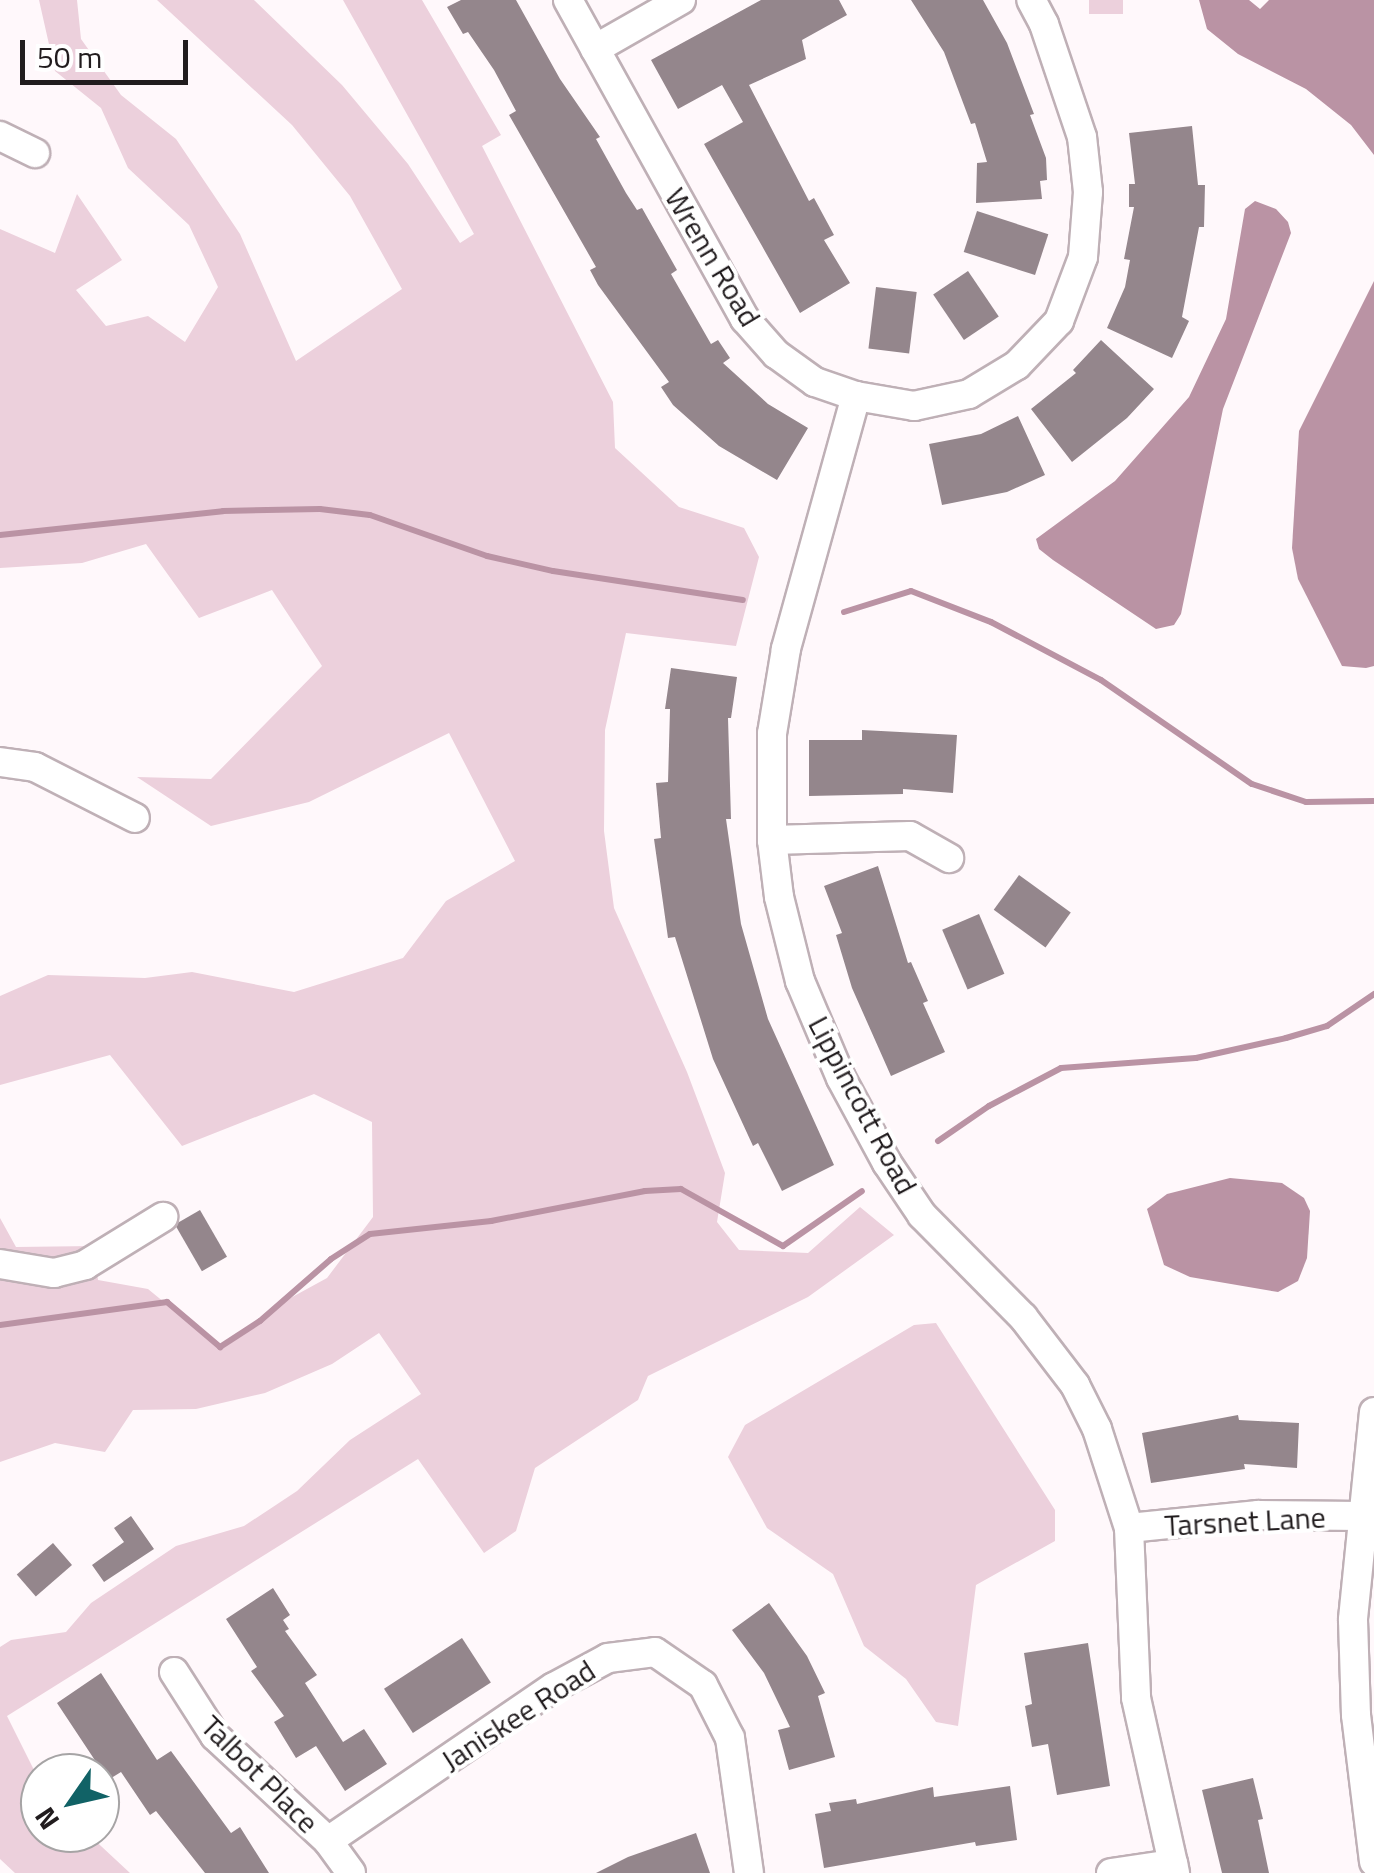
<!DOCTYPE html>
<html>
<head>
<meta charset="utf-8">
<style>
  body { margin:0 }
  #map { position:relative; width:1374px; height:1873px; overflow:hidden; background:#fff8fb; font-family:"Titillium Web",sans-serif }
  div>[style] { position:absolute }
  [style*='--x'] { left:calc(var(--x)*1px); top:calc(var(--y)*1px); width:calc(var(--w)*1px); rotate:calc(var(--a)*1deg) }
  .green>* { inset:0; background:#ecd0dc; transform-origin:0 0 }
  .water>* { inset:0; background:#ba93a4 }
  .stream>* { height:6px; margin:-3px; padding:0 3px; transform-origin:3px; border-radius:3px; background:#ba93a4 }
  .building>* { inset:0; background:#94868c; transform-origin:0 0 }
  .roads { filter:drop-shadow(2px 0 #bfb0b6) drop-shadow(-2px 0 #bfb0b6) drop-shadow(0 2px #bfb0b6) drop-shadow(0 -2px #bfb0b6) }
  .minor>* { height:28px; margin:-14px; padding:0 14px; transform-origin:14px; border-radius:14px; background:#fff }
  span { translate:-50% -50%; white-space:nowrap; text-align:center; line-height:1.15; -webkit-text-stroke:8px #fff; paint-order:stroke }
  .street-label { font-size:30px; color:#211c1e }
  .north { position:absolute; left:20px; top:1753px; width:100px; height:100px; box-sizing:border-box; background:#fff; border:2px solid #a6a4a5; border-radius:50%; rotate:236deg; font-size:28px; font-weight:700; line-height:40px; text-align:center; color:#211c1e }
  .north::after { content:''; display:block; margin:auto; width:35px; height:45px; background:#116266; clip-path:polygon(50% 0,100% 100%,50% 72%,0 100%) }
  .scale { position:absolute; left:20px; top:40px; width:168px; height:45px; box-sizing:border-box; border:5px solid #211c1e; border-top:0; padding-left:12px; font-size:30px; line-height:35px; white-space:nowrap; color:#211c1e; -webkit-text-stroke:8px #fff; paint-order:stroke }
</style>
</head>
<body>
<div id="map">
  <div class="green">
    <div style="clip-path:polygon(39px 0,77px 0,81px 39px,121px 95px,176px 139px,240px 234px,296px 361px,402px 289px,350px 196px,292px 125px,157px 0,254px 0,342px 85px,408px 164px,460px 243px,474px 234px,343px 0,422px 0,501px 135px,482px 146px,613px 402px,615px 448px,679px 507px,744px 528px,759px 557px,736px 646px,626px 633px,605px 730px,604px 831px,614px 908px,687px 1072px,725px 1173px,717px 1222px,739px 1250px,808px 1253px,860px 1207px,894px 1235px,808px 1297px,648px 1376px,638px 1400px,535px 1468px,516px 1531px,484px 1553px,418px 1459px,7px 1716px,40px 1782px,40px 1833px,87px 1833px,130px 1873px,15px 1873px,0 1859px,0 1647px,11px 1640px,66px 1632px,91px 1603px,176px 1546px,244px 1526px,297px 1491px,350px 1440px,421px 1394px,379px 1333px,332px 1364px,265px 1393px,196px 1409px,133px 1410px,105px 1452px,55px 1443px,0 1462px,0 1218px,16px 1247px,94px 1246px,98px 1280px,148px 1289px,221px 1349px,274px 1307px,327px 1278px,373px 1217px,372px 1122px,314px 1094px,182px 1146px,110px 1055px,0 1085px,0 996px,48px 975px,145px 978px,192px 972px,294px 992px,403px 958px,446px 901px,515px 861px,449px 733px,309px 802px,211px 826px,137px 777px,211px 779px,322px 666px,272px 590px,199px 618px,146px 544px,82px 563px,0 568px,0 229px,55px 253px,77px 194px,122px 260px,76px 290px,106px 326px,148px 316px,185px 342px,218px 287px,189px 225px,128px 168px,101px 108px,55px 71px)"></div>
    <div style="left:1089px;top:0;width:34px;height:14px"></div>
    <div style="clip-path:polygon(936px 1323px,1055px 1510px,1055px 1541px,976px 1585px,958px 1726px,936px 1722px,906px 1679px,864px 1646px,833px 1574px,767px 1528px,728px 1457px,745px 1425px,914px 1325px)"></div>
  </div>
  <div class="water">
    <div style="clip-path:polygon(1199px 0,1249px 0,1260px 9px,1269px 0,1374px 0,1374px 155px,1351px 125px,1306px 89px,1238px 54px,1207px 29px)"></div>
    <div style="clip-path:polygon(1255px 201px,1276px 209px,1288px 222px,1291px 233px,1223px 409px,1181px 614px,1174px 625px,1156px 629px,1053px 560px,1039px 549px,1036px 539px,1115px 481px,1189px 397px,1226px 319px,1245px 209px)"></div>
    <div style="clip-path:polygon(1374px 281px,1374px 666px,1366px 668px,1342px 666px,1298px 579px,1292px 548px,1299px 431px)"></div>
    <div style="clip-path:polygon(1230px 1178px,1282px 1183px,1304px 1198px,1310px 1211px,1307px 1258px,1298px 1281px,1278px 1292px,1190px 1277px,1164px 1265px,1147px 1209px,1167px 1194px)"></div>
  </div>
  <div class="stream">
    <div style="--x:0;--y:535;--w:224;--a:-6.1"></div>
    <div style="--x:223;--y:511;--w:97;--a:-1.2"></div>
    <div style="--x:320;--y:509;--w:50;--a:6.8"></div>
    <div style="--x:370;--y:515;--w:124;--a:19.3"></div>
    <div style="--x:487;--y:556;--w:68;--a:12.8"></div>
    <div style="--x:553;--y:571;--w:192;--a:8.7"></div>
    <div style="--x:844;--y:612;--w:70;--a:-17.4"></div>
    <div style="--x:911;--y:591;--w:86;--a:21.2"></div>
    <div style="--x:991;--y:622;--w:124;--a:27.8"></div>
    <div style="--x:1101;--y:680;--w:183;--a:34.6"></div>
    <div style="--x:1252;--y:784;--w:57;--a:18.4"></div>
    <div style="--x:1306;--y:802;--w:68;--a:-0.8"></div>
    <div style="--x:938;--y:1141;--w:62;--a:-34.5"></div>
    <div style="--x:989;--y:1106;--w:81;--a:-27.8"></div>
    <div style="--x:1061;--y:1068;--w:135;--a:-4.2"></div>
    <div style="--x:1196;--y:1058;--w:92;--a:-12.5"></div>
    <div style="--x:1286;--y:1038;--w:43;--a:-16.3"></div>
    <div style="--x:1327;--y:1026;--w:57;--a:-34.2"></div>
    <div style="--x:0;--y:1325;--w:169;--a:-7.8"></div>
    <div style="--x:167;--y:1302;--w:70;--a:40.3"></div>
    <div style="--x:220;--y:1347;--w:48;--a:-33"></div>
    <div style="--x:260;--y:1321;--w:94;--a:-41.1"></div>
    <div style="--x:331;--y:1259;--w:46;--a:-32.7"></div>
    <div style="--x:370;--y:1234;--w:122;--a:-6.1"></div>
    <div style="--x:491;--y:1221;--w:157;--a:-11"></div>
    <div style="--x:645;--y:1191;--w:36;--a:-3"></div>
    <div style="--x:681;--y:1189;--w:117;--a:29.2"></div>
    <div style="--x:783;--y:1246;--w:96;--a:-34.8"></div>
  </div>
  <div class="building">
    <div style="clip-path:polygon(461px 0,516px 0,560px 79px,600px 137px,596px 139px,626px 193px,637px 210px,642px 208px,668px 254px,677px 270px,671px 274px,711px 344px,718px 340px,730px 358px,723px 363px,768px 404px,808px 428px,777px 480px,719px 446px,673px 405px,661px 387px,669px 382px,598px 285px,590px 270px,596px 267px,509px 115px,516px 111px,494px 70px,468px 32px,463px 34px,447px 7px)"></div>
    <div style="clip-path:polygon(761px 0,839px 0,847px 15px,802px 40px,806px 59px,749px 85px,809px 201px,814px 198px,834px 235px,824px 240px,850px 283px,800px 313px,704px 144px,743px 122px,722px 85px,678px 109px,651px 60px)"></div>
    <div style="clip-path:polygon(911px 0,983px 0,1007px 43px,1034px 114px,1030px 115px,1046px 158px,1047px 180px,1040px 181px,1042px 199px,976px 203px,977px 163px,987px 162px,975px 123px,971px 124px,944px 52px)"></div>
    <div style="clip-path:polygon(1192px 126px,1198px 185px,1205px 185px,1204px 227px,1199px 227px,1182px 317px,1189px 321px,1172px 358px,1107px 328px,1125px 287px,1130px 260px,1124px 259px,1134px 207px,1129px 207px,1129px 184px,1135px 184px,1129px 133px)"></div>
    <div style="left:977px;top:211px;width:75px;height:43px;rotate:18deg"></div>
    <div style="left:968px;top:271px;width:55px;height:42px;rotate:56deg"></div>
    <div style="left:876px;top:287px;width:41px;height:62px;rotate:7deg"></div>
    <div style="clip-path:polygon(1101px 340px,1154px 389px,1127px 418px,1072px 462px,1031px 409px,1076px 373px,1073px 370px)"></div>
    <div style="clip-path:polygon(1018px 416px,1045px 475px,1007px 492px,942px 505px,929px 444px,981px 434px)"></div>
    <div style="clip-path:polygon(671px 668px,737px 677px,731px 718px,728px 718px,731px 819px,726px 819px,741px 924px,768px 1019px,834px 1165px,782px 1191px,758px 1143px,753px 1146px,713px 1059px,675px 937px,668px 938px,654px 839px,661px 838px,656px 783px,668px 782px,670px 709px,665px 709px)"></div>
    <div style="clip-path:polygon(862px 730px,957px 735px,953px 793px,903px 789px,903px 794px,809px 796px,809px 740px,862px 740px)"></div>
    <div style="clip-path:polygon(878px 866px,908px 963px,911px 962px,928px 1001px,923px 1003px,945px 1052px,891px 1076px,852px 988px,836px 935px,842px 933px,824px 886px)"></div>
    <div style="left:1019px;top:875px;width:64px;height:43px;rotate:36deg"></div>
    <div style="left:979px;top:914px;width:65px;height:40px;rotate:67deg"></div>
    <div style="left:200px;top:1210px;width:54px;height:29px;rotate:60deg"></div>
    <div style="clip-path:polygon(1238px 1415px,1239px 1420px,1299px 1423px,1297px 1468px,1244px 1464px,1245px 1469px,1151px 1483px,1142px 1433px)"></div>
    <div style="clip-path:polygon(131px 1516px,154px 1549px,104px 1582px,92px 1565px,124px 1542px,114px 1528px)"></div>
    <div style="left:53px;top:1543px;width:29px;height:48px;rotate:49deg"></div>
    <div style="clip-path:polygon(273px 1588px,290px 1615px,283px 1620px,289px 1629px,285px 1631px,317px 1675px,305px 1683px,343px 1742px,364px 1729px,387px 1764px,345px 1791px,316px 1746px,296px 1758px,274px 1722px,284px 1716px,251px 1671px,257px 1667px,226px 1619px)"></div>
    <div style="clip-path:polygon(769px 1603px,807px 1656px,825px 1693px,818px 1696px,835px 1757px,789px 1770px,778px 1730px,790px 1727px,764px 1673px,732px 1630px)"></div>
    <div style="left:462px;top:1638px;width:53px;height:93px;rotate:57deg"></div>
    <div style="clip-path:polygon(1088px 1643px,1110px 1786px,1057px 1795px,1048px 1744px,1032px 1747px,1025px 1706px,1032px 1704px,1024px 1653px)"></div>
    <div style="clip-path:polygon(101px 1673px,157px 1760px,171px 1751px,231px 1833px,240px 1827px,269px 1873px,205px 1873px,156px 1811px,150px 1815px,121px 1772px,108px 1780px,57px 1703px)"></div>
    <div style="clip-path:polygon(1253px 1778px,1263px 1819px,1258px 1820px,1269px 1873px,1222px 1873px,1202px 1790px)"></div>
    <div style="clip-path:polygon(1010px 1786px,1017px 1840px,976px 1846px,975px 1842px,824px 1868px,815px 1814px,831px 1811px,829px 1803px,856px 1799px,857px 1804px,933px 1787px,934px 1797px)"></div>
    <div style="clip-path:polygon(696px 1833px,710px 1873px,596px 1873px,628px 1857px)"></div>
  </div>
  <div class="roads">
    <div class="minor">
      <div style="--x:568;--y:0;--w:365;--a:61"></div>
      <div style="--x:745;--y:319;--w:47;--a:48.5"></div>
      <div style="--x:776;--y:354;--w:48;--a:35.7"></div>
      <div style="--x:815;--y:382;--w:43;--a:18.9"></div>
      <div style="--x:856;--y:396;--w:59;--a:9.8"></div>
      <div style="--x:914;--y:406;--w:56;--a:-12.3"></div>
      <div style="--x:969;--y:394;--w:56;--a:-31.1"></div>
      <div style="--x:1017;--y:365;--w:61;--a:-46.3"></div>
      <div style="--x:1059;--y:321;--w:68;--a:-69.4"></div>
      <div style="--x:1083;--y:257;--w:65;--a:-85.6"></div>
      <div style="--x:1088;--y:192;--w:55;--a:-96.2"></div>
      <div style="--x:1082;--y:137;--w:119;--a:-108.6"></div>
      <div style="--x:1044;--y:24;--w:27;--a:-118"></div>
      <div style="--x:595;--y:49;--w:99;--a:-29.7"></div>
      <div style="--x:0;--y:136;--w:39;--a:26"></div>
      <div style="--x:856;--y:396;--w:263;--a:105.5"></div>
      <div style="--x:786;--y:649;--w:86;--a:99.4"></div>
      <div style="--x:772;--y:734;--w:106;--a:90"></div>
      <div style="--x:772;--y:840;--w:57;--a:83"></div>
      <div style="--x:779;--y:897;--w:87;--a:76"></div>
      <div style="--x:800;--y:981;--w:105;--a:67.1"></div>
      <div style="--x:841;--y:1078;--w:97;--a:61.6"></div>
      <div style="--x:887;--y:1163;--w:63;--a:56.1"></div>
      <div style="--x:922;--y:1215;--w:144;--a:45.3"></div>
      <div style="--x:1023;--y:1317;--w:86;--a:52.6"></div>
      <div style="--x:1075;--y:1385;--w:49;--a:63.4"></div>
      <div style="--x:1097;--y:1429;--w:104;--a:72.1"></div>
      <div style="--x:1129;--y:1528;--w:170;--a:87.6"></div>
      <div style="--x:1136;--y:1698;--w:179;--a:77.4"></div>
      <div style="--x:0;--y:762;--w:35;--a:8"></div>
      <div style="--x:35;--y:767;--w:112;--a:27"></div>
      <div style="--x:772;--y:840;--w:138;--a:-1.7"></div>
      <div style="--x:910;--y:836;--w:45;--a:29.4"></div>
      <div style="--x:0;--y:1264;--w:55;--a:9.5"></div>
      <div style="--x:54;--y:1273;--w:32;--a:-14"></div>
      <div style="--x:85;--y:1265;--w:92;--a:-31.6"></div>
      <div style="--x:1374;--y:1412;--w:209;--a:95.8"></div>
      <div style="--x:1353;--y:1620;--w:95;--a:88.2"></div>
      <div style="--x:1356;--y:1715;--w:148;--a:83"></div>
      <div style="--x:1129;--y:1528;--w:130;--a:-5.8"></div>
      <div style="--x:1258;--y:1515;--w:103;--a:0.6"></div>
      <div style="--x:174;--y:1672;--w:76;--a:57.4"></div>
      <div style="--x:215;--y:1736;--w:154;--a:42.9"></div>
      <div style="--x:328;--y:1841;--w:39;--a:54"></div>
      <div style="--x:328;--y:1841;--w:273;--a:-34.3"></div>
      <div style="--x:554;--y:1687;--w:61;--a:-28.2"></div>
      <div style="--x:608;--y:1658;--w:47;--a:-7.3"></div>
      <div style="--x:655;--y:1652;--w:58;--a:34.5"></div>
      <div style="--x:703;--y:1685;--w:59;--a:63"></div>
      <div style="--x:730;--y:1738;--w:136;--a:82"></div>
      <div style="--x:1111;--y:1873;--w:63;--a:-8.3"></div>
    </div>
  </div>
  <div class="street-label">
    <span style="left:713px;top:257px;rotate:59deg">Wrenn Road</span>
    <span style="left:863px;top:1105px;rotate:62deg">Lippincott Road</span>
    <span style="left:1245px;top:1521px;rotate:-3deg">Tarsnet Lane</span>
    <span style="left:518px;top:1715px;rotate:-33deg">Janiskee Road</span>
    <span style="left:260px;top:1774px;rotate:45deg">Talbot Place</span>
  </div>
  <div class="north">N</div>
  <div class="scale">50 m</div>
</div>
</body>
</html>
